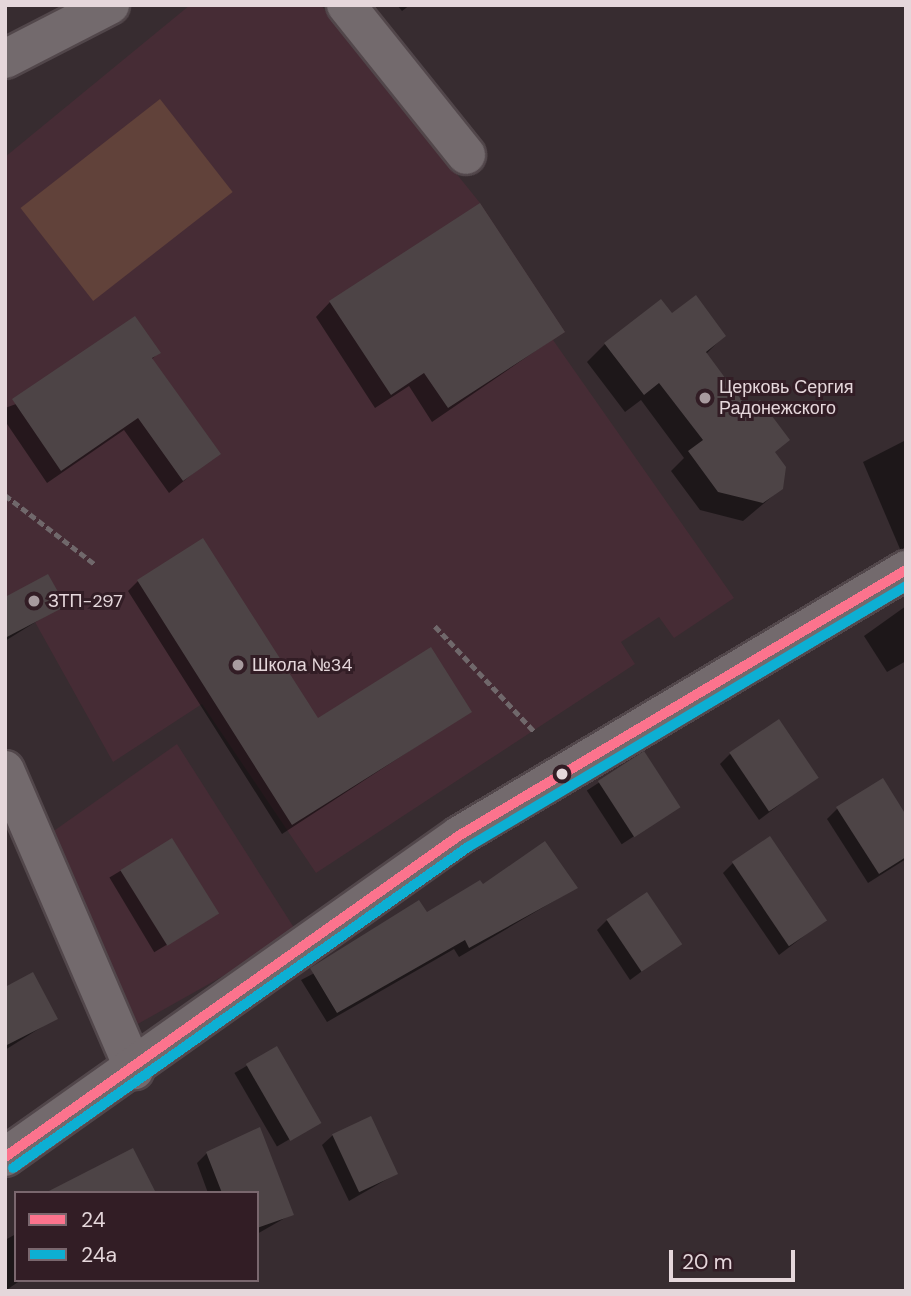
<!DOCTYPE html>
<html>
<head>
<meta charset="utf-8">
<style>
  body { margin:0 }
  #map { position:relative; width:911px; height:1296px; overflow:hidden; background:#372c30; font-family:"DM Sans",sans-serif }
  div>[style] { position:absolute }
  [style*='--x'] { left:calc(var(--x)*1px); top:calc(var(--y)*1px); width:calc(var(--w)*1px); rotate:calc(var(--a)*1deg) }
  .built>* { inset:0; background:#462c35 }
  .green>* { inset:0; background:#61423a; transform-origin:0 0 }
  .shadow>* { inset:0; background:#0007; transform-origin:0 0 }
  .building>* { inset:0; background:#4d4446; transform-origin:0 0 }
  .path>* { height:4.5px; margin-top:-2.25px; transform-origin:0; background:repeating-linear-gradient(90deg,#70686b 0 7px,transparent 0 10.5px) }
  .roads { filter:drop-shadow(2px 0 #52474b) drop-shadow(-2px 0 #52474b) drop-shadow(0 2px #52474b) drop-shadow(0 -2px #52474b) }
  .minor>* { height:38px; margin:-19px; padding:0 19px; transform-origin:19px; border-radius:19px; background:#736a6d }
  .bus-1>* { height:10px; margin:-5px; padding:0 5px; transform-origin:5px; border-radius:5px; background:#fc738d }
  .bus-2>* { height:10px; margin:-5px; padding:0 5px; transform-origin:5px; border-radius:5px; background:#0dafd3 }
  .dots>* { width:19px; height:19px; translate:-50% -50%; box-sizing:border-box; border:4px solid #321d25; border-radius:50% }
  span { translate:-50% -50%; white-space:nowrap; text-align:center; line-height:1.15; -webkit-text-stroke:6px #321d25; paint-order:stroke }
  .poi-label { font-size:18px; color:#e5d7db }
  .left { translate:0 -50%; text-align:left }
  .frame { position:absolute; inset:0; border:7px solid #e5d7db; pointer-events:none }
  .legend { position:absolute; left:14px; top:1191px; width:245px; height:91px; box-sizing:border-box; background:#321d25; border:2px solid #7a676e; margin:0; padding:9px 12px; list-style:none; font-size:21px; color:#e5d7db }
  .legend li { display:flex; align-items:center; gap:14px; height:35px }
  .legend b { width:35px; border:2px solid #7a676e }
  .scale { position:absolute; left:669px; top:1250px; width:126px; height:32px; box-sizing:border-box; border:4px solid #e5d7db; border-top:0; padding-left:9px; font-size:21px; line-height:24px; white-space:nowrap; color:#e5d7db; -webkit-text-stroke:5px #321d25; paint-order:stroke }
</style>
</head>
<body>
<div id="map">
  <div class="built">
    <div style="clip-path:polygon(190px 5px,321px 5px,480px 203px,565px 332px,553px 340px,734px 598px,674px 638px,659px 617px,621px 642px,635px 664px,316px 873px,202px 704px,113px 762px,35px 622px,5px 627px,5px 157px)"></div>
    <div style="clip-path:polygon(177px 744px,298px 934px,136px 1025px,48px 835px)"></div>
  </div>
  <div class="green">
    <div style="left:160px;top:99px;width:118px;height:177px;rotate:52deg"></div>
  </div>
  <div class="shadow">
    <div style="clip-path:polygon(397px 5px,410px 5px,402px 11px)"></div>
    <div style="clip-path:polygon(330px 302px,563px 332px,432px 422px,409px 386px,375px 408px,316px 317px)"></div>
    <div style="clip-path:polygon(672px 316px,724px 336px,705px 355px,782px 488px,743px 521px,700px 510px,671px 471px,684px 458px,641px 400px,625px 412px,587px 362px,605px 344px)"></div>
    <div style="clip-path:polygon(158px 353px,151px 360px,218px 453px,169px 493px,124px 430px,47px 483px,5px 421px,5px 408px)"></div>
    <div style="clip-path:polygon(906px 440px,906px 563px,863px 462px)"></div>
    <div style="clip-path:polygon(138px 581px,318px 721px,469px 712px,282px 834px,128px 591px)"></div>
    <div style="clip-path:polygon(5px 599px,63px 605px,5px 641px)"></div>
    <div style="clip-path:polygon(906px 606px,906px 661px,887px 672px,864px 636px)"></div>
    <div style="left:643px;top:754px;width:64px;height:67px;rotate:57deg"></div>
    <div style="clip-path:polygon(730px 754px,816px 777px,759px 820px,720px 764px)"></div>
    <div style="clip-path:polygon(838px 808px,906px 813px,906px 859px,868px 883px,827px 819px)"></div>
    <div style="left:172px;top:840px;width:87px;height:73px;rotate:59deg"></div>
    <div style="clip-path:polygon(733px 863px,825px 920px,779px 955px,723px 873px)"></div>
    <div style="clip-path:polygon(576px 888px,459px 957px,454px 949px,327px 1022px,301px 980px,426px 915px)"></div>
    <div style="clip-path:polygon(607px 920px,679px 944px,630px 980px,597px 930px)"></div>
    <div style="clip-path:polygon(5px 990px,56px 1018px,5px 1050px)"></div>
    <div style="left:276px;top:1049px;width:85px;height:48px;rotate:60deg"></div>
    <div style="clip-path:polygon(333px 1135px,396px 1174px,349px 1201px,322px 1145px)"></div>
    <div style="clip-path:polygon(207px 1153px,292px 1214px,257px 1234px,257px 1193px,208px 1193px,197px 1163px)"></div>
    <div style="clip-path:polygon(16px 1234px,16px 1280px,21px 1280px,5px 1291px,5px 1240px)"></div>
  </div>
  <div class="building">
    <div style="clip-path:polygon(480px 203px,565px 332px,448px 408px,424px 373px,391px 395px,329px 301px)"></div>
    <div style="clip-path:polygon(696px 295px,726px 336px,706px 352px,748px 409px,760px 400px,790px 440px,775px 452px,786px 467px,783px 489px,763px 503px,718px 492px,688px 451px,703px 440px,659px 383px,644px 395px,604px 343px,661px 299px,672px 313px)"></div>
    <div style="clip-path:polygon(135px 316px,161px 353px,152px 358px,221px 454px,183px 481px,138px 418px,61px 471px,12px 399px)"></div>
    <div style="clip-path:polygon(203px 538px,318px 718px,431px 647px,472px 712px,292px 825px,137px 580px)"></div>
    <div style="clip-path:polygon(48px 574px,66px 606px,5px 638px,5px 597px)"></div>
    <div style="left:779px;top:719px;width:71px;height:60px;rotate:56deg"></div>
    <div style="left:644px;top:751px;width:67px;height:55px;rotate:57deg"></div>
    <div style="clip-path:polygon(883px 778px,906px 815px,906px 857px,879px 874px,836px 807px)"></div>
    <div style="left:770px;top:836px;width:102px;height:46px;rotate:56deg"></div>
    <div style="left:172px;top:838px;width:89px;height:61px;rotate:58deg"></div>
    <div style="clip-path:polygon(545px 841px,578px 888px,469px 948px,465px 940px,337px 1013px,310px 968px,419px 900px,427px 912px,480px 880px,483px 884px)"></div>
    <div style="left:647px;top:892px;width:63px;height:49px;rotate:56deg"></div>
    <div style="clip-path:polygon(33px 972px,58px 1019px,5px 1046px,5px 987px)"></div>
    <div style="left:277px;top:1046px;width:89px;height:36px;rotate:60deg"></div>
    <div style="left:371px;top:1116px;width:64px;height:43px;rotate:65deg"></div>
    <div style="clip-path:polygon(260px 1127px,294px 1215px,257px 1228px,257px 1193px,222px 1193px,206px 1152px)"></div>
    <div style="clip-path:polygon(133px 1148px,156px 1193px,45px 1193px)"></div>
  </div>
  <div class="path">
    <div style="--x:5;--y:495;--w:115;--a:37.6"></div>
    <div style="--x:435;--y:626;--w:146;--a:46.7"></div>
  </div>
  <div class="roads">
    <div class="minor">
      <div style="--x:346;--y:5;--w:192;--a:51.3"></div>
      <div style="--x:5;--y:59;--w:118;--a:-27.2"></div>
      <div style="--x:5;--y:770;--w:327;--a:66.7"></div>
      <div style="--x:5;--y:1157;--w:557;--a:-35.29"></div>
      <div style="--x:460;--y:835;--w:519;--a:-30.72"></div>
    </div>
  </div>
  <div class="bus-1">
    <div style="--x:5;--y:1157;--w:557;--a:-35.29"></div>
    <div style="--x:460;--y:835;--w:519;--a:-30.72"></div>
  </div>
  <div class="bus-2">
    <div style="--x:13;--y:1168;--w:557;--a:-35.2"></div>
    <div style="--x:468;--y:847;--w:510;--a:-30.79"></div>
  </div>
  <div class="dots">
    <div style="left:705px;top:398px;background:#a89b9f"></div>
    <div style="left:34px;top:601px;background:#a89b9f"></div>
    <div style="left:238px;top:665px;background:#a89b9f"></div>
    <div style="left:562px;top:774px;background:#e5d7db"></div>
  </div>
  <div class="poi-label">
    <span class="left" style="left:719px;top:398px">Церковь Сергия<br>Радонежского</span>
    <span class="left" style="left:48px;top:601px">ЗТП-297</span>
    <span class="left" style="left:252px;top:665px">Школа №34</span>
  </div>
  <div class="frame"></div>
  <ul class="legend">
  <li><b style="height:9px;background:#fc738d"></b>24</li>
  <li><b style="height:9px;background:#0dafd3"></b>24a</li>
  </ul>
  <div class="scale">20 m</div>
</div>
</body>
</html>
